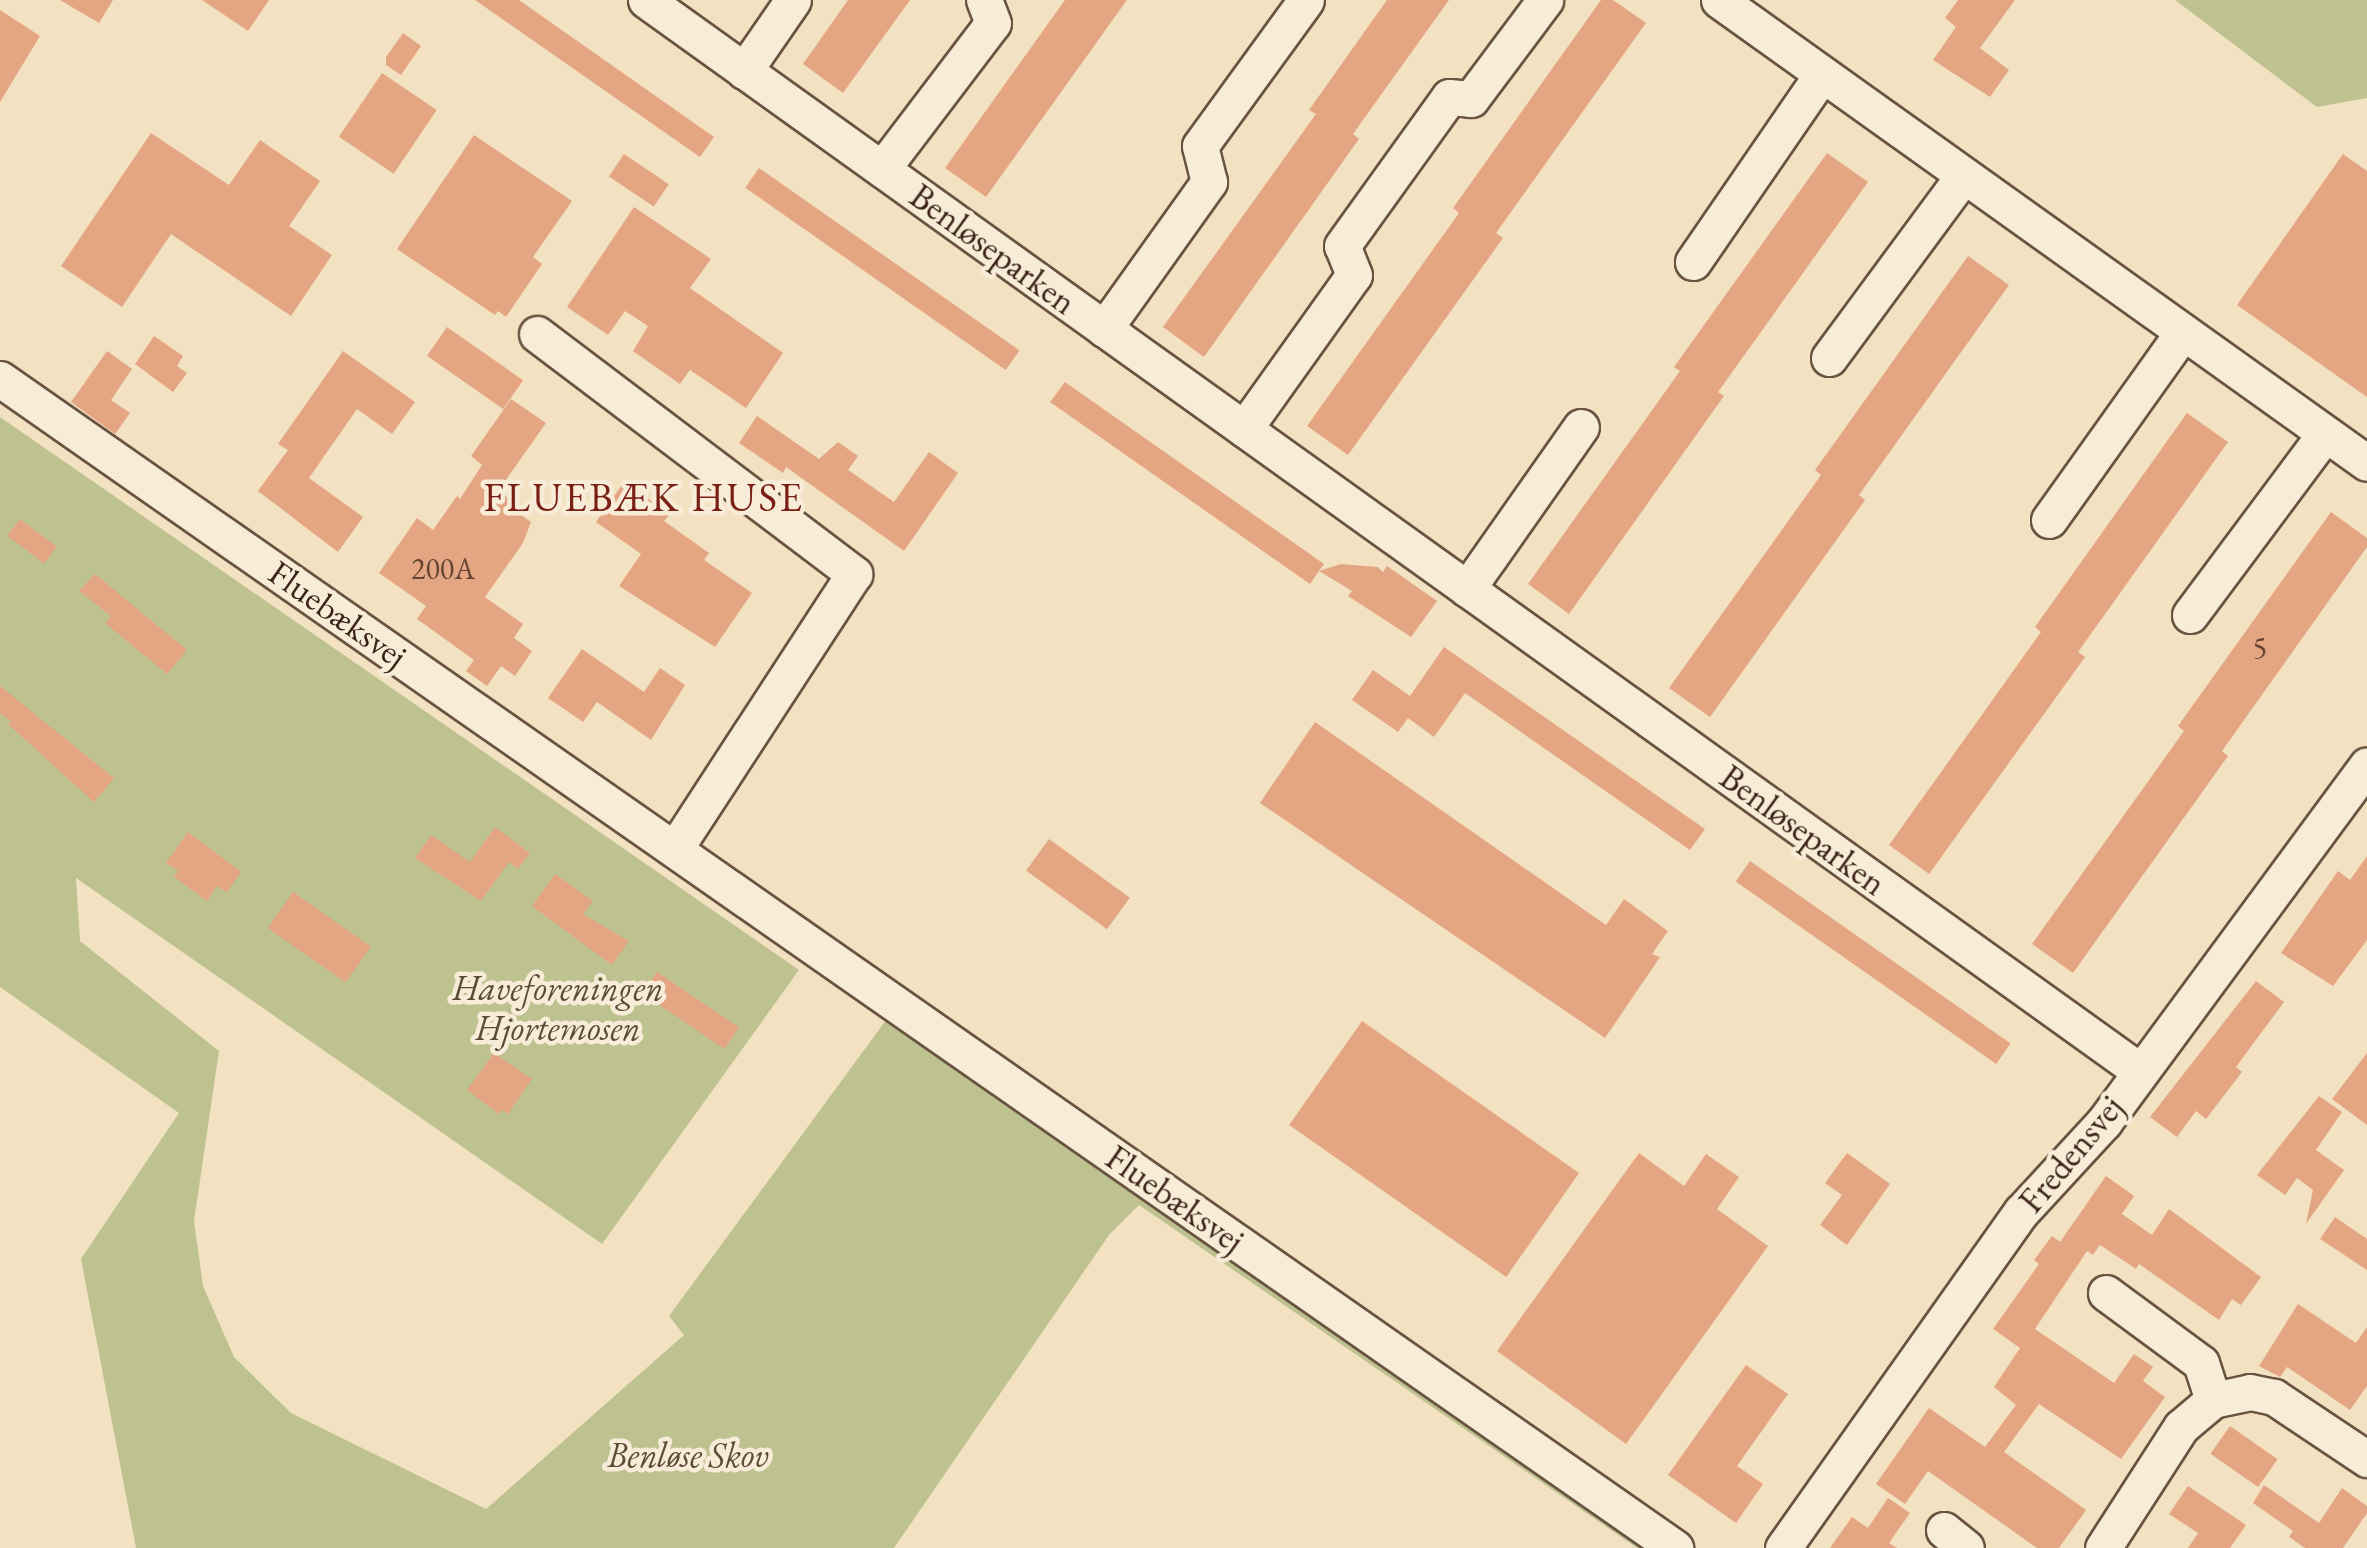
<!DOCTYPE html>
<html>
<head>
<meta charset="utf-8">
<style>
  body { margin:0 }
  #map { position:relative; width:2367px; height:1548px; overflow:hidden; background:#f3e2c2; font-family:"EB Garamond",serif }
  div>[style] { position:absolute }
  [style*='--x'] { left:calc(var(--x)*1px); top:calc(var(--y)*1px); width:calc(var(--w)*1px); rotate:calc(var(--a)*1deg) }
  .green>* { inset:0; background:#bec291 }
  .building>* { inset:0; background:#e4a582; transform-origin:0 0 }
  .roads { filter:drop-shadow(2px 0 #695341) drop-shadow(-2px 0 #695341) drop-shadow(0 2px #695341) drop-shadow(0 -2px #695341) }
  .minor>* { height:35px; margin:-17.5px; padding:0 17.5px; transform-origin:17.5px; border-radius:17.5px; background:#f7ecd7 }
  span { translate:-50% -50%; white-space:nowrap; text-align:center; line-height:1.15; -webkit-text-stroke:9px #f7ecd7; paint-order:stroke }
  .number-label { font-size:30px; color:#654431 }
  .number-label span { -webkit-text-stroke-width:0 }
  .street-label { font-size:35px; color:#3b2316 }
  .park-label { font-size:35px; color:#5c4b35; font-style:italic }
  .quarter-label { font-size:40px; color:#7a1f14; letter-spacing:2.5px }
</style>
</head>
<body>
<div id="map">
  <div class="green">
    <div style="clip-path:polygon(2175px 0,2367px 0,2367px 98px,2317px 107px)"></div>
    <div style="clip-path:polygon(0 417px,799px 970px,602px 1244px,76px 878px,80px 941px,219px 1051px,194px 1221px,203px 1286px,234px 1357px,291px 1413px,486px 1509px,684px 1335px,669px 1316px,889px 1016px,1650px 1548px,1637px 1548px,1139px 1205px,1109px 1235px,894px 1548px,136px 1548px,81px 1259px,179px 1113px,0 987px)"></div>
  </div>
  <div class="building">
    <div style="clip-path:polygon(60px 0,113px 0,99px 23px)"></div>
    <div style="clip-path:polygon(202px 0,269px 0,248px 31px)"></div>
    <div style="clip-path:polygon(475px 0,519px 0,714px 137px,700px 157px)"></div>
    <div style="clip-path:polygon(848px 0,910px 0,843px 93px,803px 64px)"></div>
    <div style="clip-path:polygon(1065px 0,1127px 0,986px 197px,945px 168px)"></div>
    <div style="clip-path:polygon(1387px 0,1449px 0,1353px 134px,1359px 139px,1204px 357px,1163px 327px,1316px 114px,1309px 110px)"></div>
    <div style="clip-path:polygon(1601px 0,1613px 0,1646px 23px,1496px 233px,1503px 238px,1348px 455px,1307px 426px,1459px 213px,1453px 208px)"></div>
    <div style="clip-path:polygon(1958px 0,2015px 0,1980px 48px,2009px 70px,1990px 97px,1933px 60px,1956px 27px,1945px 18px)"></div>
    <div style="clip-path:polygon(0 10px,40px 36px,0 102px)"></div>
    <div style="clip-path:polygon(403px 33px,421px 46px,401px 75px,386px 65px,386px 57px)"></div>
    <div style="left:382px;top:73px;width:66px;height:77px;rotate:34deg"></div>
    <div style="clip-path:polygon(151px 133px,229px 185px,260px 140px,320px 181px,289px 226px,332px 255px,291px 316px,171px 234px,122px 307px,61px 266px)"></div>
    <div style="clip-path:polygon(474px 135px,572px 201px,533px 257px,542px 264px,506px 317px,498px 311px,495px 315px,397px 249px)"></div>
    <div style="clip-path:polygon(1827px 153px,1868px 182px,1718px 392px,1724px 396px,1569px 614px,1528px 584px,1680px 371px,1674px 367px)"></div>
    <div style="left:624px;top:154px;width:54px;height:27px;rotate:34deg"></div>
    <div style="clip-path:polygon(2343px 154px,2367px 171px,2367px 397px,2237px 305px)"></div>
    <div style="left:759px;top:168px;width:318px;height:24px;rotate:35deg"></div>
    <div style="clip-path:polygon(634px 207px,711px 259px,690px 288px,783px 353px,746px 408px,690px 370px,680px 384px,633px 351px,648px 326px,625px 311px,608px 335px,567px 307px)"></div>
    <div style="clip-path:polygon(1968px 256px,2009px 285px,1859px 495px,1865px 500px,1710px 717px,1669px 688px,1821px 475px,1815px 470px)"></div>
    <div style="left:447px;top:327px;width:93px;height:35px;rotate:35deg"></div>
    <div style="clip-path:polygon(154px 336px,183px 356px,177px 366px,187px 373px,173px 392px,135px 364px)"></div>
    <div style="clip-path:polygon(107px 351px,132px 369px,111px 400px,130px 413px,115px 434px,71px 402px)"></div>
    <div style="clip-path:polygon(343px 351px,415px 402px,392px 434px,357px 409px,309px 478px,363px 517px,338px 552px,258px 491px,288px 450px,278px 444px)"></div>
    <div style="clip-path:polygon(1065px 382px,1324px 564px,1319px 571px,1341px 564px,1378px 567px,1383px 572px,1387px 566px,1437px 601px,1411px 637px,1348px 596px,1352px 591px,1319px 571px,1310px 584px,1050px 402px)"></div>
    <div style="clip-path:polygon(511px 399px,546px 423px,498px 491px,511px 500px,508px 506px,531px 522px,523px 543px,485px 597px,523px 624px,514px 638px,532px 651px,515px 676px,501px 666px,487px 686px,466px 671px,474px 660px,417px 619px,426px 606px,379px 573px,417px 518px,433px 530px,457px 496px,460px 499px,482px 465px,471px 456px)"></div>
    <div style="clip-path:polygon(2187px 413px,2228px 442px,2078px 652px,2085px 657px,1929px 874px,1889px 845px,2041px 632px,2035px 627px)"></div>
    <div style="clip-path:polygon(757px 416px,819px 459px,838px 442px,858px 456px,848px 470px,894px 502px,929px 452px,958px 473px,904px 551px,786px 467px,783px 473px,739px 443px)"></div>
    <div style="clip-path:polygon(624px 482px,670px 514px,664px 521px,709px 553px,704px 560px,752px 593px,715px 647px,619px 586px,641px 554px,596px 522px)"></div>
    <div style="clip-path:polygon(2331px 512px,2367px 538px,2367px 547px,2222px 751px,2228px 756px,2073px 973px,2032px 944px,2184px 731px,2178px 726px)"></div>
    <div style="left:20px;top:519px;width:46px;height:21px;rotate:37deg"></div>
    <div style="clip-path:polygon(95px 574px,187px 650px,167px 674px,105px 623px,111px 616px,79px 591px)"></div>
    <div style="clip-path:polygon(1444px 647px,1705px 829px,1690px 850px,1465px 693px,1434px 737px,1408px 718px,1398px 732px,1352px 700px,1373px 670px,1410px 696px)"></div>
    <div style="clip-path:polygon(582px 649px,644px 692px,660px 668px,685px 685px,651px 740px,597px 702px,583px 722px,548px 698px)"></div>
    <div style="clip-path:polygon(0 686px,114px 778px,94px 802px,8px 724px,11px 721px,0 713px)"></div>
    <div style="clip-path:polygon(1315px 722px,1606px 925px,1624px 899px,1668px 931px,1652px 954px,1660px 957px,1605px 1038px,1260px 803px)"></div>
    <div style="clip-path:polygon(495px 827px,530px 853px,518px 869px,509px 862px,481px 901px,415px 858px,431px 835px,470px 862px)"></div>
    <div style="clip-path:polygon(188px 832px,241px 872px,227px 892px,217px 886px,207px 901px,174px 877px,178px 871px,166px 863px)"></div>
    <div style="left:1049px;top:839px;width:100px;height:39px;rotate:36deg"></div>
    <div style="clip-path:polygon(2367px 856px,2367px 940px,2333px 986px,2281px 953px,2338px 871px,2350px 880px)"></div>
    <div style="left:1750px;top:861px;width:318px;height:25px;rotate:35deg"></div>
    <div style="clip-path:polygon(555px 874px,593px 901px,583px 914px,629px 941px,612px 965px,532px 906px)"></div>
    <div style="left:293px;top:892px;width:95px;height:44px;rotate:35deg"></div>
    <div style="left:657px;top:972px;width:99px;height:26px;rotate:34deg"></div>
    <div style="clip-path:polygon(2256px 981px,2284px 1002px,2236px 1067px,2242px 1072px,2206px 1119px,2196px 1111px,2177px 1137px,2150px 1117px)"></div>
    <div style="left:1362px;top:1021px;width:265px;height:127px;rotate:35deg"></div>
    <div style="clip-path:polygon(494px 1053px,532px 1079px,508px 1114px,502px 1110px,499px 1114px,467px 1090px)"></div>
    <div style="clip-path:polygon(2367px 1053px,2367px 1125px,2332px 1099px)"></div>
    <div style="clip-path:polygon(2319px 1096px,2342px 1112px,2316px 1150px,2344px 1170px,2306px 1224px,2313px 1190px,2297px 1178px,2285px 1195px,2257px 1175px)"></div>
    <div style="clip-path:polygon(1639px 1153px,1684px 1186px,1706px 1154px,1739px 1177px,1717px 1209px,1768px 1246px,1626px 1444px,1497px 1351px)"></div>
    <div style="clip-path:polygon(1847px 1153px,1890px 1184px,1847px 1245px,1820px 1225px,1842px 1195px,1825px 1183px)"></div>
    <div style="clip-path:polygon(2106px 1176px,2134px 1196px,2122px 1214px,2152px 1235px,2169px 1209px,2261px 1277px,2241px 1305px,2232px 1299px,2219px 1320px,2139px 1264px,2136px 1269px,2100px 1245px,2093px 1255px,2087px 1251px,2035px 1329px,2114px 1383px,2134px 1354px,2153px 1367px,2143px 1381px,2165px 1397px,2121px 1459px,2039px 1404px,2004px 1452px,2086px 1510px,2059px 1548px,2037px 1548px,1928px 1471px,1905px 1504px,1876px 1484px,1929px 1408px,1985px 1447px,2016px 1405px,1994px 1387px,2020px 1348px,1993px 1329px,2039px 1264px,2034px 1260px,2052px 1236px,2060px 1242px)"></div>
    <div style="clip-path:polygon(2335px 1217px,2367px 1239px,2367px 1270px,2320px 1239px)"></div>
    <div style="clip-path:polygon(2298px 1304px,2356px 1343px,2367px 1327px,2367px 1386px,2350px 1410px,2287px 1367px,2280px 1377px,2259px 1366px)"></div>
    <div style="clip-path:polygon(1746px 1365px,1788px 1394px,1737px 1466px,1763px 1484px,1736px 1523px,1668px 1475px)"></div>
    <div style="left:2230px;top:1426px;width:58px;height:34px;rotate:35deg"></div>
    <div style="clip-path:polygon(2264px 1485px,2319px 1523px,2342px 1488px,2367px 1506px,2367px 1513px,2343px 1548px,2305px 1548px,2289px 1537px,2293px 1531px,2253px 1503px)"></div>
    <div style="clip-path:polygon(2188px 1486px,2246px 1525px,2230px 1548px,2188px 1548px,2198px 1533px,2169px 1514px)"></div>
    <div style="clip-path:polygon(1888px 1498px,1910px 1513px,1889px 1543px,1897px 1548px,1830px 1548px,1852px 1517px,1868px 1528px)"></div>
  </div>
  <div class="roads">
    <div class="minor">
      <div style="--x:646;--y:0;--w:1838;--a:35.64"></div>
      <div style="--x:1719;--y:0;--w:796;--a:35.55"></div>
      <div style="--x:744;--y:71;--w:86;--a:-55.4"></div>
      <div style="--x:882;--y:169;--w:183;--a:-52.8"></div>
      <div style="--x:993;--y:23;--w:25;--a:-111"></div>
      <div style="--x:1693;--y:262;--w:228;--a:-55.5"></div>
      <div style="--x:1104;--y:329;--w:181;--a:-54.5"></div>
      <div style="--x:1209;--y:182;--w:37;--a:-104"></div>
      <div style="--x:1200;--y:146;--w:180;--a:-54"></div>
      <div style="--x:537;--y:334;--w:398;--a:37.1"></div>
      <div style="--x:854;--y:574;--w:328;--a:123.1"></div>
      <div style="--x:1829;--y:358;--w:227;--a:-53.6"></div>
      <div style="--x:0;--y:379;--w:2043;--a:34.91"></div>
      <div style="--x:1244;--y:429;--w:189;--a:-54.5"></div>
      <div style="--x:1354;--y:275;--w:31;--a:-112"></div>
      <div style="--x:1342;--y:246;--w:183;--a:-54.3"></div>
      <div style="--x:1449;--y:97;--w:22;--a:5"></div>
      <div style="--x:1471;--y:99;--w:124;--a:-53.2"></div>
      <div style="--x:2049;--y:520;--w:231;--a:-54.5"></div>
      <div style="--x:1467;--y:589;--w:198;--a:-54.9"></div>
      <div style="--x:2190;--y:615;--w:226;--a:-53.3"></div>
      <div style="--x:2106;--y:1293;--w:118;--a:36.4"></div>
      <div style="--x:2201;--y:1363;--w:39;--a:72"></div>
      <div style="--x:1944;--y:1530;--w:28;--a:39"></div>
      <div style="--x:1783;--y:1548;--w:413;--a:-54.7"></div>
      <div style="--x:2022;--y:1211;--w:121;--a:-47.3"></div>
      <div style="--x:2104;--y:1122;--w:443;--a:-53.6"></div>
      <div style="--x:2103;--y:1548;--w:144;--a:-57.2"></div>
      <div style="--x:2181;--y:1427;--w:42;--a:-40.2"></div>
      <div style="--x:2213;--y:1400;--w:38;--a:-12"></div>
      <div style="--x:2250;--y:1392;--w:25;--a:12"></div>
      <div style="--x:2274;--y:1397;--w:112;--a:33.7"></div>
    </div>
  </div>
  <div class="number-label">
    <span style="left:443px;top:569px">200A</span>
    <span style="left:2260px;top:648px">5</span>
  </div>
  <div class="street-label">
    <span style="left:993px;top:249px;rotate:36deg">Benløseparken</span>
    <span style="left:338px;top:614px;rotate:35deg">Fluebæksvej</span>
    <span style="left:1803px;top:830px;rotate:36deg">Benløseparken</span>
    <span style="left:2071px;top:1154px;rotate:-50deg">Fredensvej</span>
    <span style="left:1175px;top:1199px;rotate:35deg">Fluebæksvej</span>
  </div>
  <div class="park-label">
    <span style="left:558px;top:1008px">Haveforeningen<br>Hjortemosen</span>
    <span style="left:688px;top:1455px">Benløse Skov</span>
  </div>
  <div class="quarter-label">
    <span style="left:644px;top:497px">FLUEBÆK HUSE</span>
  </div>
</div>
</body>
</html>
